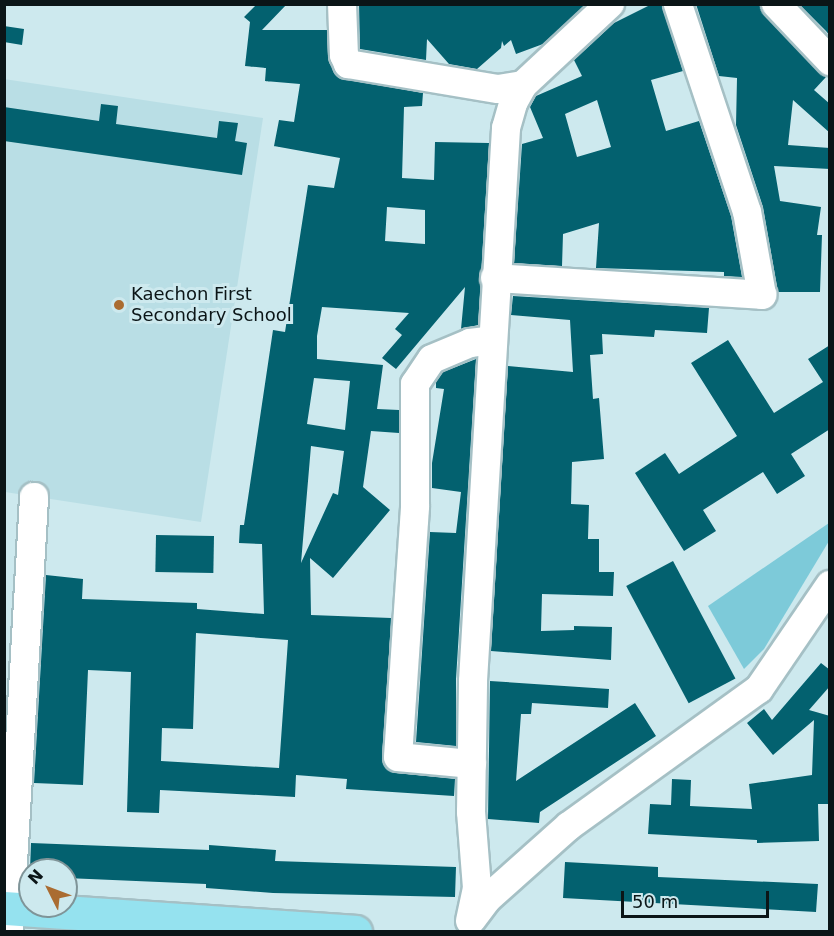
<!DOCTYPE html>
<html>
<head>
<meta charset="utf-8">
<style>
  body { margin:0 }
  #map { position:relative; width:834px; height:936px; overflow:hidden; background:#cde9ee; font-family:"DejaVu Sans",sans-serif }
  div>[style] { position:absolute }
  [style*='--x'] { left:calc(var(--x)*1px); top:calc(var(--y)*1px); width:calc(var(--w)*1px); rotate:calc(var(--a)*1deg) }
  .built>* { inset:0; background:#b9dee5 }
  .green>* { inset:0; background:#7dcad9 }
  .building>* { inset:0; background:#03616f; transform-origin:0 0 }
  .roads { filter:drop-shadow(2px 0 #a5c0c5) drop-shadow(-2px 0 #a5c0c5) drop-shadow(0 2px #a5c0c5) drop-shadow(0 -2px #a5c0c5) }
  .minor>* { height:28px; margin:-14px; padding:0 14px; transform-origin:14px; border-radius:14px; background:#fff }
  .major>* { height:33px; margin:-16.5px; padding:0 16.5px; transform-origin:16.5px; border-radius:16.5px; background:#95e2ef }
  .dots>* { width:16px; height:16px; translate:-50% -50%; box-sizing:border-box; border:3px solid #cde9ee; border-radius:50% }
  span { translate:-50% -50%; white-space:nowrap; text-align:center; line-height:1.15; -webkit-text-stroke:6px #cde9ee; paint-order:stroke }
  .poi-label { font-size:18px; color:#0b1517 }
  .left { translate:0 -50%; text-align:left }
  .frame { position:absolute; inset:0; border:6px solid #0b1517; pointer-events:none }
  .north { position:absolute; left:18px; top:858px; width:60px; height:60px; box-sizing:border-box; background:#cde9ee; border:2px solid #7f9498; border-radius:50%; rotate:312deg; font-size:16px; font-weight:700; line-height:24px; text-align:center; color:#0b1517 }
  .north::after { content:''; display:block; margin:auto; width:21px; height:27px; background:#aa6c31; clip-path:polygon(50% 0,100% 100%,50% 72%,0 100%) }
  .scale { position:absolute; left:621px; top:891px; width:148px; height:27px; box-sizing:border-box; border:3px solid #0b1517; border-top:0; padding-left:8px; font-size:18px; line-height:21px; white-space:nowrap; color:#0b1517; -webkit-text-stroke:4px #cde9ee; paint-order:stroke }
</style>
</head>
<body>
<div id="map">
  <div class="built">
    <div style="clip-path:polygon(4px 79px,263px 118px,201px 522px,5px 492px)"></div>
  </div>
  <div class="green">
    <div style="clip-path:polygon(829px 523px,829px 541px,764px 649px,744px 669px,708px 606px)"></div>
  </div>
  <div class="building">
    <div style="clip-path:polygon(evenodd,257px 4px,287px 4px,262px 30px,327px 30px,329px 61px,338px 77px,423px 93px,422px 106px,404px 107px,402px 178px,434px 180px,435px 142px,489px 143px,478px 325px,461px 329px,465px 287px,396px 369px,382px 358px,402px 335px,395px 329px,409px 313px,322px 307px,317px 336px,317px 359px,383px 365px,377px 409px,399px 410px,399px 433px,371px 431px,363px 487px,390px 510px,333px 578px,310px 558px,311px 615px,391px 618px,383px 764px,396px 773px,455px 779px,454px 796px,346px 789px,347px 779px,296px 775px,295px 797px,160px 790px,159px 813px,127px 812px,131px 672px,88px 670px,83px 785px,34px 783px,46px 575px,83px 579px,82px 599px,197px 603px,197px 609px,264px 614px,262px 544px,239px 543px,240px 525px,244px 525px,273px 330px,285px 332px,308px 185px,334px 188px,340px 158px,274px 146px,279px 120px,294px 122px,300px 84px,265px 81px,266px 68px,245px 66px,250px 22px,244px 17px,257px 4px,387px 207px,425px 210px,425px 244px,385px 241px,387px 207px,257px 4px,314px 378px,350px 381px,345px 430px,307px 424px,314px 378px,257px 4px,311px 446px,344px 451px,338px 495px,333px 493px,301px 563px,311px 446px,257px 4px,196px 633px,288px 640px,279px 768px,161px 761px,162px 728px,193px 729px,196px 633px)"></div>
    <div style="clip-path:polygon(359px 4px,583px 4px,584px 6px,543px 44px,516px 54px,511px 40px,504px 46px,502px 41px,501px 48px,477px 69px,449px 64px,427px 39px,426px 60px,360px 49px)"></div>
    <div style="clip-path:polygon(evenodd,652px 4px,662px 4px,683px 71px,651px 80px,666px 131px,699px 121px,731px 216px,742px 277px,724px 276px,724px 272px,596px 268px,599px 223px,563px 234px,562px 266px,514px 263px,522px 144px,543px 138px,530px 107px,536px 96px,582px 76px,574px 60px,614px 23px,652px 4px,597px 100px,611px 147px,577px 157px,565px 114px,597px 100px)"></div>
    <div style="clip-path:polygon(696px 4px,760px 4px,764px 15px,826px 77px,814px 90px,830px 104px,830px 133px,793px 100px,788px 145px,830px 148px,830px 169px,774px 166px,780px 201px,821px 207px,817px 235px,822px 235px,820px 292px,778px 292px,763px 207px,736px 125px,737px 78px,719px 76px)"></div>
    <div style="clip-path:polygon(799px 4px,830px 4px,830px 36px,826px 31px)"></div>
    <div style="clip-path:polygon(4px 26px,24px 29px,22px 45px,4px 42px)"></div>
    <div style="clip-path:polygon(101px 104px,118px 106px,116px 124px,217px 138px,219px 121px,238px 123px,235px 141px,247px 143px,242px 175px,4px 141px,4px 107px,99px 121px)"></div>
    <div style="clip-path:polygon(513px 296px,709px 308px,707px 333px,655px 330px,654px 337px,602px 334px,603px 354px,590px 355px,593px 399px,599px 398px,604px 459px,572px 462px,571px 504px,589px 505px,588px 539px,599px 539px,599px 572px,614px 572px,613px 596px,542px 594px,541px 631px,574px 630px,574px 626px,612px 627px,611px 660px,491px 651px,508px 366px,573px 372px,570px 320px,511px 315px)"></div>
    <div style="clip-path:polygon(728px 340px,774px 413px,823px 382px,808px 359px,830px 345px,830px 429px,791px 454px,805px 476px,777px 494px,763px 472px,703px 510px,716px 531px,684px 551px,635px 473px,665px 453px,679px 474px,737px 436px,691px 363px)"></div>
    <div style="clip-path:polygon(476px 359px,456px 679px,456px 746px,416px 742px,430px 532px,456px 533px,461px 492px,432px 488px,432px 463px,444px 389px,436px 388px,436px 382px,443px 372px)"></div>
    <div style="left:156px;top:535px;width:58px;height:37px;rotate:1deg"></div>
    <div style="left:673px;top:561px;width:133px;height:53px;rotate:62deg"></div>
    <div style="clip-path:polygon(821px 663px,830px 670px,830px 686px,809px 710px,830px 716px,830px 804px,818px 804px,819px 841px,757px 843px,757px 840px,648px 834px,650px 804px,671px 805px,672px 779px,691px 780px,690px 806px,752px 809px,749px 784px,812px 775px,814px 720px,773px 755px,747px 723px,764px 709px,772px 720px)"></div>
    <div style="clip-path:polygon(490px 681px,609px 689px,608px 708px,532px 703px,531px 714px,521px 714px,516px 781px,635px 703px,656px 736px,540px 812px,539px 823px,488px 819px)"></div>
    <div style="clip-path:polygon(31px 843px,209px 850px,209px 845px,276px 850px,275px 861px,456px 867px,455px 897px,273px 893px,206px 888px,206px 884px,66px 878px,66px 870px,30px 870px)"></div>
    <div style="clip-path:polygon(565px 862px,658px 867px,658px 877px,818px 884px,816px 912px,563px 898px)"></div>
  </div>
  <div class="roads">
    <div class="minor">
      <div style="--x:342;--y:4;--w:51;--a:87.8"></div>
      <div style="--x:344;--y:55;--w:10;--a:66"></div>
      <div style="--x:348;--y:64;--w:152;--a:9.5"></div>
      <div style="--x:498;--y:89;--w:25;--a:-9"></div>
      <div style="--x:776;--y:4;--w:79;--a:46.5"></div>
      <div style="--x:495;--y:278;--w:268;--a:3.6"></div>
      <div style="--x:762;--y:295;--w:84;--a:-100.2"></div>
      <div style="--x:747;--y:212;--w:219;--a:-108.4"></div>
      <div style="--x:472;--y:764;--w:74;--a:-174.6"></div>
      <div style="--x:398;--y:757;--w:252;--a:-86.1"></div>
      <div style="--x:415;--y:506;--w:122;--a:-90"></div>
      <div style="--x:415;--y:384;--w:30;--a:-56"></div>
      <div style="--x:432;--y:359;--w:41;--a:-22.8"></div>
      <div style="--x:470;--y:343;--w:23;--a:-7"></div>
      <div style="--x:472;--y:919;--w:25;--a:-53"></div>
      <div style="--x:487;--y:899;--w:110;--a:-41.7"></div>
      <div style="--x:569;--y:826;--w:234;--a:-35.8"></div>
      <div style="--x:759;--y:689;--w:126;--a:-55.7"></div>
      <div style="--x:470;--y:921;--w:34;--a:-78"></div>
      <div style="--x:477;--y:888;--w:76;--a:-94.5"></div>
      <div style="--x:471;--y:812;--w:131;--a:-89.1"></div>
      <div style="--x:473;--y:681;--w:554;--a:-86.58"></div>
      <div style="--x:506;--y:128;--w:26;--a:-74"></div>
      <div style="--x:513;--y:103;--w:21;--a:-61"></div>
      <div style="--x:523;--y:85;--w:119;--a:-43"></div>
      <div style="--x:9;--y:932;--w:436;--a:-86.7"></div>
    </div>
    <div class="major">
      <div style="--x:4;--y:908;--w:352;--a:3.9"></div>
    </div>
  </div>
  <div class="dots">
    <div style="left:119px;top:305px;background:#aa6c31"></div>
  </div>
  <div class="poi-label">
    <span class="left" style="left:131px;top:305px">Kaechon First<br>Secondary School</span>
  </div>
  <div class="frame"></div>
  <div class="north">N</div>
  <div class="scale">50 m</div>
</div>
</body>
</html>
